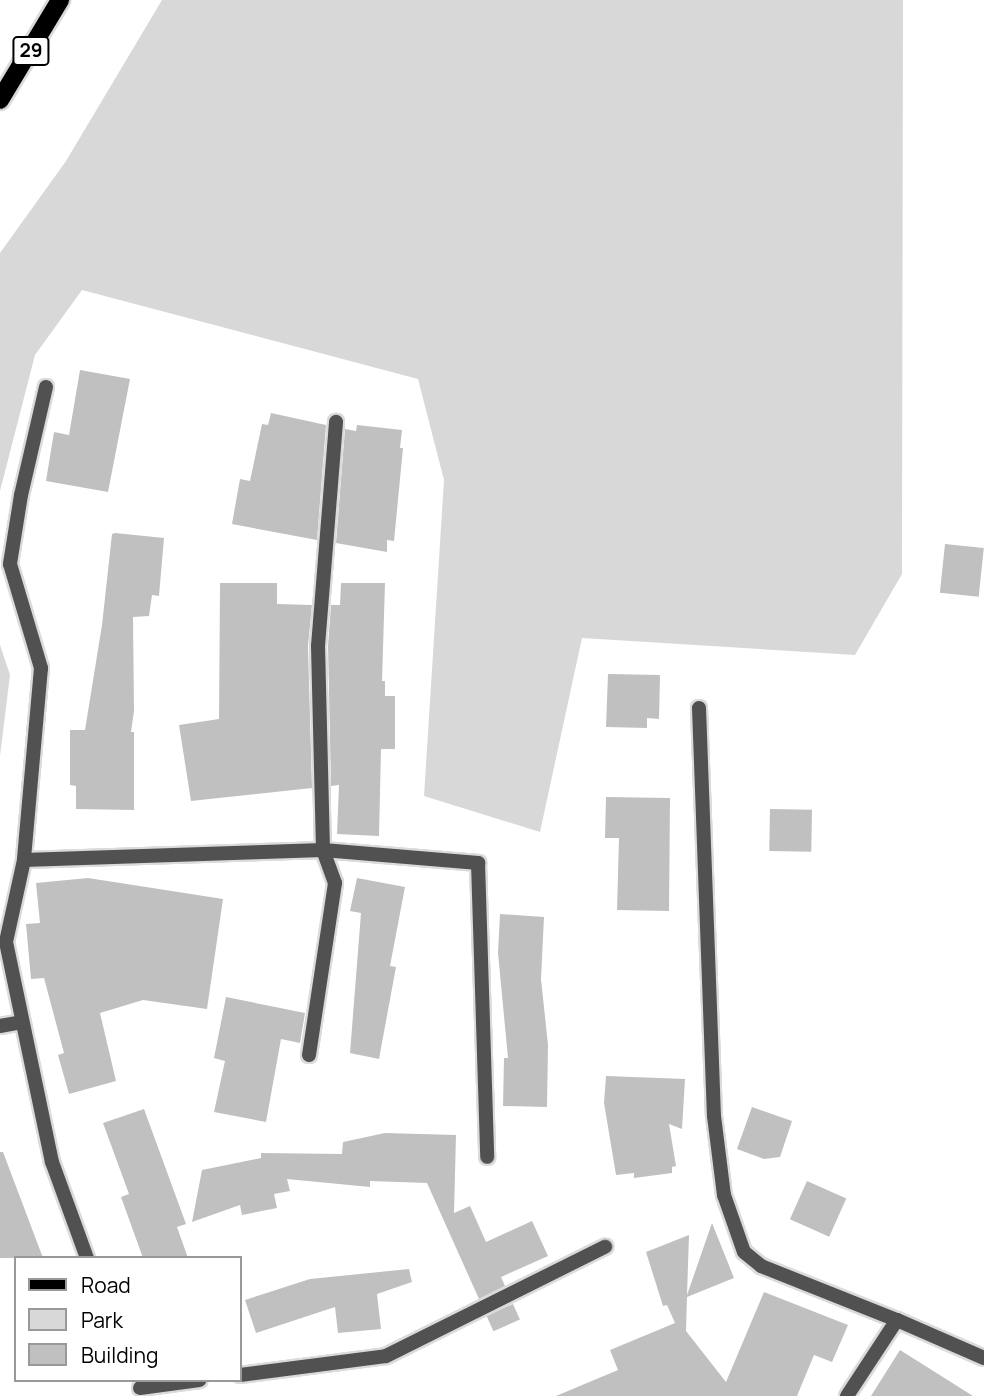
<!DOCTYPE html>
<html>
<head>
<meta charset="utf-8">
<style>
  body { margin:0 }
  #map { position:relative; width:984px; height:1396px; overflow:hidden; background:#fff; font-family:Manrope,sans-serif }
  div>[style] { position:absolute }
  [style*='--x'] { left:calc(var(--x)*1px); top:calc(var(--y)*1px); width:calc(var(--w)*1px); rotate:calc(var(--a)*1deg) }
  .green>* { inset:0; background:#d8d8d8 }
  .building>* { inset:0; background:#c0c0c0; transform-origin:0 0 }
  .roads { filter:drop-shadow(2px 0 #dbdbdb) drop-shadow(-2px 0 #dbdbdb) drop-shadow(0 2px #dbdbdb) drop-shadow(0 -2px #dbdbdb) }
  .street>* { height:14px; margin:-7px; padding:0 7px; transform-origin:7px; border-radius:7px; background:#515151 }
  .primary>* { height:18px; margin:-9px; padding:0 9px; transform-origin:9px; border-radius:9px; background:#000 }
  span { translate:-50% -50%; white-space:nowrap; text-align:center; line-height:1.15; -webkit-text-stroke:7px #fff; paint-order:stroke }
  .shield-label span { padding:2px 5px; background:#fff; border:2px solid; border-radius:5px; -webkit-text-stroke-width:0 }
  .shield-label { font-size:19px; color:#000; font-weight:700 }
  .legend { position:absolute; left:14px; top:1256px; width:228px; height:126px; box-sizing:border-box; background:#fff; border:2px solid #999; margin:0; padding:9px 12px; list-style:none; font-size:21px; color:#000 }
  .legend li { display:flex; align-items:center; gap:14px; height:35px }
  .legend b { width:35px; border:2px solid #999 }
</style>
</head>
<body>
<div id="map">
  <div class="green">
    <div style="clip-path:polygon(162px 0,903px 0,902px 574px,855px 655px,582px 638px,540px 832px,424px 796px,444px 480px,418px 379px,82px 290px,35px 355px,0 491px,0 253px,66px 161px)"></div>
    <div style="clip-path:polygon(0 645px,10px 675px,0 756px)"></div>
  </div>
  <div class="building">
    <div style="clip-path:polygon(80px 370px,130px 379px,108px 492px,46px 481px,54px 432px,69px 435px)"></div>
    <div style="clip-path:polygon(271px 413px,326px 425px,317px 540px,232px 524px,240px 479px,250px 481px,262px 424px,268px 425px)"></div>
    <div style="clip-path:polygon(357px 425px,402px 430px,400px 448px,403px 448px,394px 541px,387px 540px,387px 552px,336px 543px,345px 429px,356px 431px)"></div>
    <div style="clip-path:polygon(115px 533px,164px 538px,159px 596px,152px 595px,149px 616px,133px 617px,134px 711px,131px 732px,134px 732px,134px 810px,76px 809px,76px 786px,70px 785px,70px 730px,85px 730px,102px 625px,112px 534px)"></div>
    <div style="left:945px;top:544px;width:39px;height:49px;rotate:6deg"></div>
    <div style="clip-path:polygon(220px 583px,277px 583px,277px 604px,312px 605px,308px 646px,312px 788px,191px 801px,179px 725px,219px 719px)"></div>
    <div style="clip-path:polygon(341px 583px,385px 583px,382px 681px,385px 681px,385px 696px,395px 696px,395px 749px,381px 749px,379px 836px,337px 834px,339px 785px,331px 786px,328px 646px,331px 605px,340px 605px)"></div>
    <div style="clip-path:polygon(608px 674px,660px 675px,659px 719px,647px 718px,647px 728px,606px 727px)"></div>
    <div style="clip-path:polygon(606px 797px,670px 798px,669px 911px,617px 910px,619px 838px,605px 838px)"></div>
    <div style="left:770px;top:809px;width:42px;height:42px;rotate:1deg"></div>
    <div style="clip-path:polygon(88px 878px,223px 899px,207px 1009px,143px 1000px,100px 1013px,116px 1081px,69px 1094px,58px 1055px,64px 1053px,44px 978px,31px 979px,26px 924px,40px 923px,36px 883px)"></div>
    <div style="clip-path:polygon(357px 878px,405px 887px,390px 966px,396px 967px,379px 1059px,350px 1053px,361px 913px,350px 911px)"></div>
    <div style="clip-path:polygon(500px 914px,544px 917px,541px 979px,548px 1045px,547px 1107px,503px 1106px,504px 1058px,508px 1058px,498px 953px)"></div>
    <div style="clip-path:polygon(226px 997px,305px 1013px,300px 1043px,281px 1039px,266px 1122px,214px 1112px,225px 1061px,214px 1058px)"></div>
    <div style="clip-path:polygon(606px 1076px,685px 1079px,682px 1129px,669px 1124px,676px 1166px,672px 1167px,672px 1173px,634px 1178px,634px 1173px,616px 1175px,604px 1103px)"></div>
    <div style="clip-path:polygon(752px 1107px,792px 1121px,780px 1157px,764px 1159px,737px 1149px)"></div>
    <div style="clip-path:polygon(144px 1109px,186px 1224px,177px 1227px,188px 1258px,143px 1258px,121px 1197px,129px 1194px,103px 1123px)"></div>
    <div style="clip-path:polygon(385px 1133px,456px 1135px,454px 1213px,470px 1206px,486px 1242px,532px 1221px,548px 1256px,501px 1277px,505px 1286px,479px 1299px,427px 1183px,370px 1181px,370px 1187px,287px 1179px,290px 1191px,274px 1194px,277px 1208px,242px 1215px,240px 1205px,192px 1222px,202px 1170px,261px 1158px,261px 1153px,342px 1154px,343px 1142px)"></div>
    <div style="clip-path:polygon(0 1152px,3px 1152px,43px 1258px,0 1258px)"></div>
    <div style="left:807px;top:1181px;width:43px;height:42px;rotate:24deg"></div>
    <div style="clip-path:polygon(712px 1223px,734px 1278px,687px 1297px,686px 1331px,726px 1382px,764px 1292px,848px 1325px,832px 1362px,814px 1355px,797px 1396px,556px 1396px,618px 1370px,610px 1350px,675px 1323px,667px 1305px,663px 1306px,646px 1252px,689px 1235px,687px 1295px)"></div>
    <div style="clip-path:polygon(409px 1269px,412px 1282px,377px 1294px,381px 1329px,338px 1333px,335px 1307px,256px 1333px,245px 1300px,310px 1279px)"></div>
    <div style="left:513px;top:1304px;width:17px;height:29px;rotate:66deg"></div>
    <div style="clip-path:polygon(900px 1350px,973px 1396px,871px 1396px)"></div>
  </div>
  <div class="roads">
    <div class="street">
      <div style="--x:46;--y:387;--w:111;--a:103"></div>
      <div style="--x:21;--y:495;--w:70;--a:99.1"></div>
      <div style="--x:10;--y:564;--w:109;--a:73.4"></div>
      <div style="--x:41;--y:668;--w:193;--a:95.1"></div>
      <div style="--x:24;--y:860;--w:84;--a:102.4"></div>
      <div style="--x:6;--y:942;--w:225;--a:78.2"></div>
      <div style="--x:52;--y:1162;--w:102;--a:70"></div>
      <div style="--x:699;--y:708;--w:408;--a:87.9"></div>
      <div style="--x:714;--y:1116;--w:80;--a:82.8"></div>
      <div style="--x:724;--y:1195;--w:60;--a:70.7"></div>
      <div style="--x:744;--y:1252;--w:22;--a:39"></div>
      <div style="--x:761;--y:1266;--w:146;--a:21.7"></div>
      <div style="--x:24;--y:860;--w:299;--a:-1.9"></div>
      <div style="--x:323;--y:850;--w:156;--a:4.8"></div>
      <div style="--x:478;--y:863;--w:294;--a:88.2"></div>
      <div style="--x:0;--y:1026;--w:22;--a:-10"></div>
      <div style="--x:309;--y:1055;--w:174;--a:-81.4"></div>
      <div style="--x:335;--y:883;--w:35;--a:-110"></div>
      <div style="--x:323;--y:850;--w:204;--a:-91.4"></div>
      <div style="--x:318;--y:646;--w:225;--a:-85.4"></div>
      <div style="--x:240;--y:1375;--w:147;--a:-7.4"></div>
      <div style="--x:386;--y:1356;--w:245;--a:-26.5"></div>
      <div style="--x:140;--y:1388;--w:60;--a:-7.7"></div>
      <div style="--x:847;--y:1396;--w:91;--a:-56.7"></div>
      <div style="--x:897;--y:1320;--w:95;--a:23.6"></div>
    </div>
    <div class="primary">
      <div style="--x:0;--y:100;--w:117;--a:-59"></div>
    </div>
  </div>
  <div class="shield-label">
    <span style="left:31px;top:51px">29</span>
  </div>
  <ul class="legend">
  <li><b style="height:9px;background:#000"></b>Road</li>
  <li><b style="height:19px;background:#d8d8d8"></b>Park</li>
  <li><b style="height:19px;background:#c0c0c0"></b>Building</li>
  </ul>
</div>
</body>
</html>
